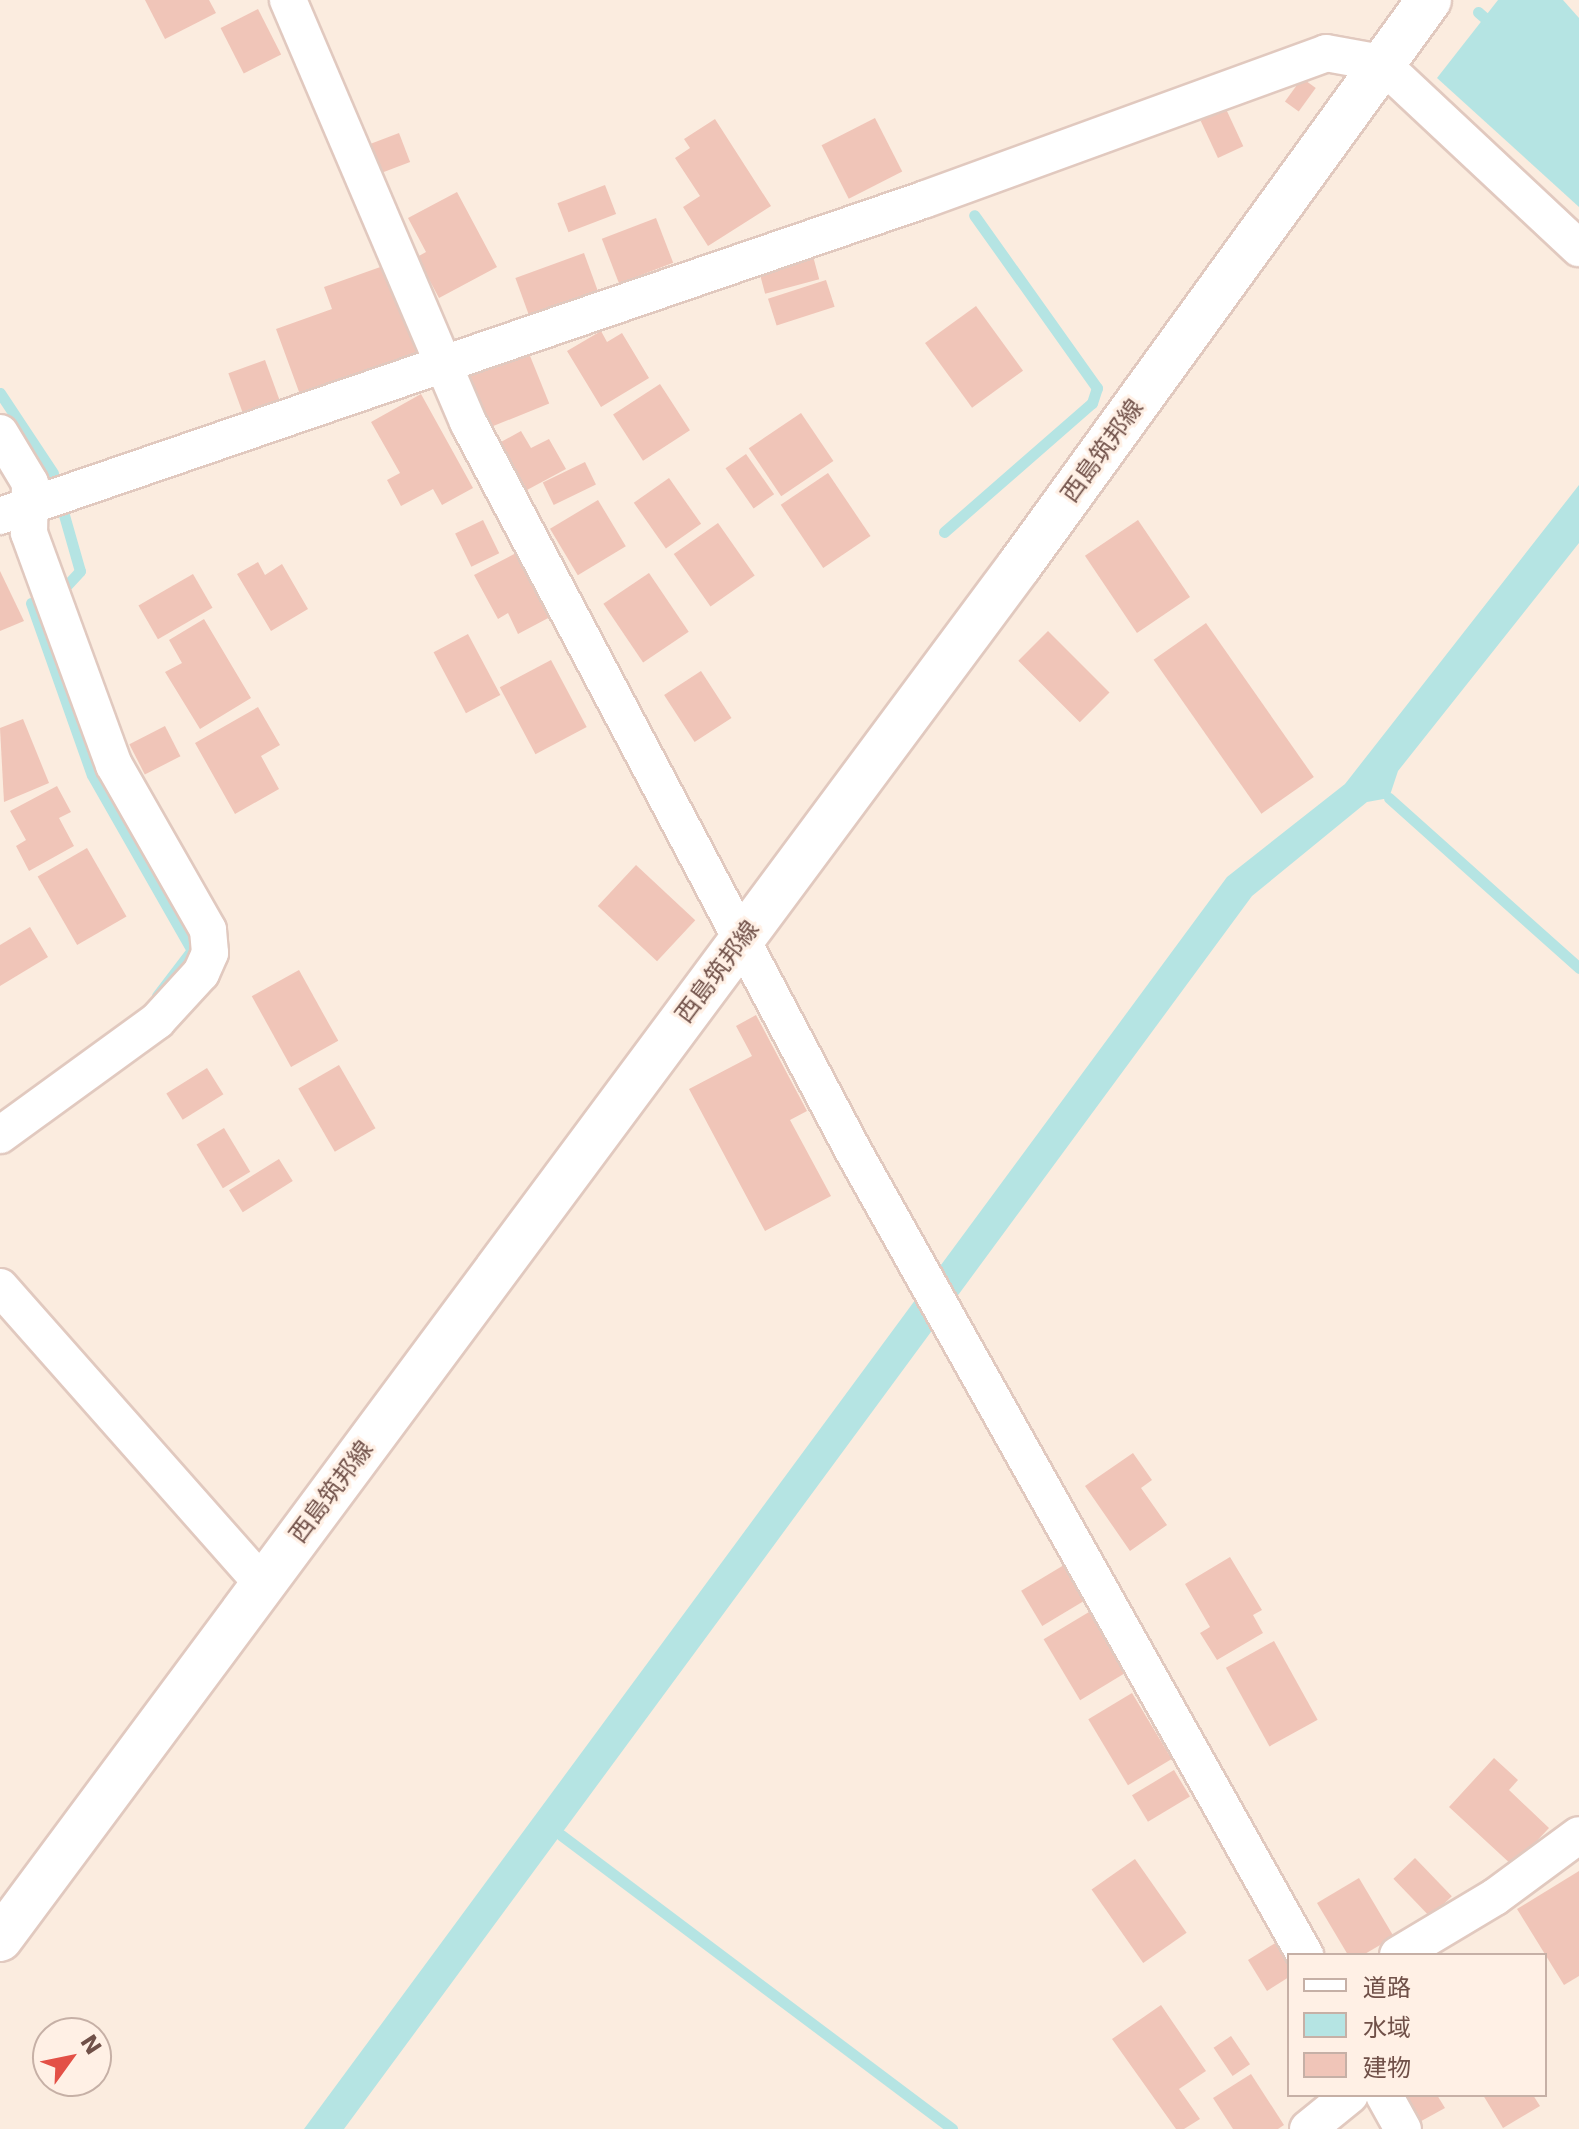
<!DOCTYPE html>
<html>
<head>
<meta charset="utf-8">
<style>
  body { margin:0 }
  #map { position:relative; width:1579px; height:2129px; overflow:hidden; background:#fbecdf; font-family:"DejaVu Sans","Noto Sans JP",sans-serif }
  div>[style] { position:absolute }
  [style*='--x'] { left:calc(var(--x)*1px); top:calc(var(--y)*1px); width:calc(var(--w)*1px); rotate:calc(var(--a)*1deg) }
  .water>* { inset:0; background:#b5e4e3 }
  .stream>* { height:11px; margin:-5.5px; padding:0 5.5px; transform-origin:5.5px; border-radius:5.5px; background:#b5e4e3 }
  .building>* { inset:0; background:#f0c5b8; transform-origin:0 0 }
  .roads { filter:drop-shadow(2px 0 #e1c9bf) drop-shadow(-2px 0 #e1c9bf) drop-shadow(0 2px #e1c9bf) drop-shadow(0 -2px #e1c9bf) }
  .street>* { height:36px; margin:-18px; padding:0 18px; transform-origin:18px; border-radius:18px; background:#fff }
  .secondary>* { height:44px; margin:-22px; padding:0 22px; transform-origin:22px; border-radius:22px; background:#fff }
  span { translate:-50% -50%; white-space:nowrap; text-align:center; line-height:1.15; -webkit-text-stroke:6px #fff0e5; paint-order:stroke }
  .street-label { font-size:24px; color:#705048 }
  .legend { position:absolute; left:1287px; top:1953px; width:260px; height:144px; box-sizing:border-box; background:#fff0e5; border:2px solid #c6b0a6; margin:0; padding:10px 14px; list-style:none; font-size:24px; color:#705048 }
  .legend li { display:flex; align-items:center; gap:16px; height:40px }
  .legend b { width:40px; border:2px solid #c6b0a6 }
  .north { position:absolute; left:32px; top:2017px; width:80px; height:80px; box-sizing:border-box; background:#fff0e5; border:2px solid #c6b0a6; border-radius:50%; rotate:57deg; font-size:22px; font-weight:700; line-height:32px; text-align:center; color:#705048 }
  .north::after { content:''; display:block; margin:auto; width:28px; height:36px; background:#e35046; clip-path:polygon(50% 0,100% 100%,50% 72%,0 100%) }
</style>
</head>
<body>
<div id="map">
  <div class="water">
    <div style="clip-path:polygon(1498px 0,1563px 0,1579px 18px,1579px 207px,1437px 78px)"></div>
    <div style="clip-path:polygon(1579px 485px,1579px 543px,1398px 771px,1389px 798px,1367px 802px,1252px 896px,344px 2129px,304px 2129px,1227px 877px,1345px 784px)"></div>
  </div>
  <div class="stream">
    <div style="--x:1478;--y:12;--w:23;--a:41"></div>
    <div style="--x:0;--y:393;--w:96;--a:56.5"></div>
    <div style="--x:64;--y:515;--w:58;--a:74.1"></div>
    <div style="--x:80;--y:571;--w:18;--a:133"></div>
    <div style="--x:944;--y:532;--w:196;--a:-41.1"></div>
    <div style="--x:1092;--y:403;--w:16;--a:-72"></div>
    <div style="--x:1097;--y:388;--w:212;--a:-125.4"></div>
    <div style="--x:31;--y:603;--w:182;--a:70.5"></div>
    <div style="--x:92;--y:775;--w:202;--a:60.3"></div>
    <div style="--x:192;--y:950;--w:58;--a:127.3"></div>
    <div style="--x:1389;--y:798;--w:255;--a:41.8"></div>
    <div style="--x:561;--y:1835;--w:489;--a:36.9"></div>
  </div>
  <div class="building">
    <div style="clip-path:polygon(145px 0,209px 0,216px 13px,165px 39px)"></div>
    <div style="left:258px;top:9px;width:51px;height:42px;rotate:63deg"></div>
    <div style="left:1302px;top:78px;width:17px;height:29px;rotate:36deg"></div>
    <div style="left:1226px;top:109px;width:41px;height:28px;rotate:65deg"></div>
    <div style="left:875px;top:118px;width:60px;height:60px;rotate:63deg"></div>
    <div style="clip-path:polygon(715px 119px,771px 206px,708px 246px,683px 207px,700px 196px,675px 158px,690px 148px,684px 139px)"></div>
    <div style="left:399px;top:133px;width:31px;height:38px;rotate:69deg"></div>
    <div style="left:605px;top:185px;width:31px;height:51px;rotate:69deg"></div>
    <div style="clip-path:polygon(457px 192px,497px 267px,439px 298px,417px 257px,426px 252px,408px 218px)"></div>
    <div style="left:656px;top:218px;width:48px;height:58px;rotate:69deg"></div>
    <div style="left:584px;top:253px;width:45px;height:73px;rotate:70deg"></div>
    <div style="left:813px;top:256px;width:24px;height:56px;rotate:75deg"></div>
    <div style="clip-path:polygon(386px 265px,419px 358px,302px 400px,276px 329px,332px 309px,324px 287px)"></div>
    <div style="left:826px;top:280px;width:28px;height:61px;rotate:72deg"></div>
    <div style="left:976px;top:306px;width:80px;height:63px;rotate:54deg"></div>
    <div style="clip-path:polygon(601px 331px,607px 342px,622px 333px,649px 378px,601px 407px,567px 351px)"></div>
    <div style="left:526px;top:346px;width:62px;height:63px;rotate:68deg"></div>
    <div style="left:265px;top:360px;width:47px;height:39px;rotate:70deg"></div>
    <div style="left:660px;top:384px;width:55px;height:56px;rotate:57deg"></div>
    <div style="clip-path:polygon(421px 394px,473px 488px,442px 505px,433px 489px,401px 506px,387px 480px,400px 473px,371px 422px)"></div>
    <div style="left:801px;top:413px;width:58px;height:63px;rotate:56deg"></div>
    <div style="clip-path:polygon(521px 431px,531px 448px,549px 439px,566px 469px,527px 490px,501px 442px)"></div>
    <div style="left:746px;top:454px;width:49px;height:25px;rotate:55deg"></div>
    <div style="left:585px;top:462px;width:25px;height:47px;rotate:64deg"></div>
    <div style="left:828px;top:473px;width:76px;height:57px;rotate:56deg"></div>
    <div style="left:669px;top:478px;width:56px;height:43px;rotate:55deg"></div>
    <div style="left:598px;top:500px;width:54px;height:56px;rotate:59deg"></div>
    <div style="left:483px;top:520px;width:37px;height:31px;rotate:64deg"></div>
    <div style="left:1138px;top:520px;width:93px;height:64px;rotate:56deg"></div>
    <div style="left:718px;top:523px;width:64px;height:54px;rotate:55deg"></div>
    <div style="clip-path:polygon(518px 552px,552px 616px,518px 634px,508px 613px,498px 619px,474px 575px)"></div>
    <div style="clip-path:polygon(258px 562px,265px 575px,282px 564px,308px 609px,271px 631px,237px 574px)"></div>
    <div style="clip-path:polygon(0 571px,24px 621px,0 631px)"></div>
    <div style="left:649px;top:573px;width:71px;height:55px;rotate:56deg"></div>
    <div style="left:193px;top:574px;width:39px;height:63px;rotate:60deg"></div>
    <div style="clip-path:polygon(204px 619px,251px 698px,200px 729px,165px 672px,182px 663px,169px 640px)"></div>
    <div style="left:1206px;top:623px;width:188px;height:64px;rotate:55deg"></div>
    <div style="left:1048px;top:631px;width:87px;height:42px;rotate:45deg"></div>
    <div style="left:468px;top:634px;width:69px;height:39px;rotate:62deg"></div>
    <div style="left:551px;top:660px;width:76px;height:58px;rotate:62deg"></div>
    <div style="left:701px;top:671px;width:56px;height:44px;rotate:57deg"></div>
    <div style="clip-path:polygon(258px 707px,280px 745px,261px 756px,279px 789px,235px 814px,195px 743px)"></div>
    <div style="clip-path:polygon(23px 719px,49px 783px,4px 802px,0 728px)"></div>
    <div style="left:165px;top:726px;width:34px;height:40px;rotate:63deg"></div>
    <div style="clip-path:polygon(57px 786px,71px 812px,59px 818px,74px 846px,29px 871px,16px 846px,26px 840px,10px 811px)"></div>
    <div style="left:87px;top:848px;width:79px;height:57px;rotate:60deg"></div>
    <div style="left:636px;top:865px;width:81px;height:56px;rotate:43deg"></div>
    <div style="clip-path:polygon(30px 927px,48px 957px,0 986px,0 945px)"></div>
    <div style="left:299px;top:970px;width:81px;height:54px;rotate:61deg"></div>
    <div style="clip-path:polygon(756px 1015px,807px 1111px,790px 1120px,831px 1196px,765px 1231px,689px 1089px,752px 1056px,736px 1026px)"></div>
    <div style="left:339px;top:1065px;width:73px;height:47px;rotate:60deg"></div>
    <div style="left:207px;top:1068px;width:31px;height:48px;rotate:58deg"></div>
    <div style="left:224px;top:1128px;width:51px;height:32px;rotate:59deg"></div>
    <div style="left:279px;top:1159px;width:26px;height:59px;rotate:58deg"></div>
    <div style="clip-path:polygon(1133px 1453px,1152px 1480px,1141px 1488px,1167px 1525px,1130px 1551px,1085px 1486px)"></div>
    <div style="clip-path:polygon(1230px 1557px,1262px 1610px,1253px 1615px,1263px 1633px,1217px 1660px,1200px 1633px,1210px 1627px,1185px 1584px)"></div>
    <div style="left:1064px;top:1565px;width:41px;height:50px;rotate:59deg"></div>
    <div style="left:1089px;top:1612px;width:71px;height:53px;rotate:59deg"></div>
    <div style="left:1274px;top:1641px;width:90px;height:55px;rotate:61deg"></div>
    <div style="left:1132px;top:1693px;width:77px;height:51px;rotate:59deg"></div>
    <div style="clip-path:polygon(1494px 1758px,1518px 1780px,1509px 1790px,1549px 1828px,1513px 1866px,1449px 1807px)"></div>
    <div style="left:1174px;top:1770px;width:31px;height:49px;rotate:59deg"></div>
    <div style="left:1415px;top:1858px;width:53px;height:30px;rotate:46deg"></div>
    <div style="left:1135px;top:1859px;width:90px;height:53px;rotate:55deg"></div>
    <div style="clip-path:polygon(1579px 1871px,1579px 1976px,1564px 1985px,1517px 1909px)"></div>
    <div style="clip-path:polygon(1359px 1878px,1394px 1937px,1363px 1955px,1348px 1955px,1317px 1903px)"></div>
    <div style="clip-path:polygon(1277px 1942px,1289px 1960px,1289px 1977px,1267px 1991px,1248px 1960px)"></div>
    <div style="clip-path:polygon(1161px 2005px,1206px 2071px,1179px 2089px,1200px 2119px,1184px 2129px,1176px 2129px,1112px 2039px)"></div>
    <div style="left:1231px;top:2036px;width:34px;height:21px;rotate:56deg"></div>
    <div style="clip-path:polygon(1251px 2074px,1284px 2125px,1278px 2129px,1233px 2129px,1213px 2098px)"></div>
    <div style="clip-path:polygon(1399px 2095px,1437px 2095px,1445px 2108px,1414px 2125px)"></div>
    <div style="clip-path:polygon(1483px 2095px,1533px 2095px,1540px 2106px,1503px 2128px)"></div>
  </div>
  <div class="roads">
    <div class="street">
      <div style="--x:288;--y:0;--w:459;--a:66.9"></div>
      <div style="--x:468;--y:422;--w:828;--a:62.14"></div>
      <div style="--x:855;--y:1154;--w:919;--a:60.67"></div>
      <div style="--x:0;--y:433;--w:58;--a:59"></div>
      <div style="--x:30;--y:483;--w:50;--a:91.1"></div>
      <div style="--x:29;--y:533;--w:247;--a:69.9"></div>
      <div style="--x:114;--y:765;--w:190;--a:60.3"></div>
      <div style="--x:208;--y:930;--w:23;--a:85"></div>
      <div style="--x:210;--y:953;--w:22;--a:114"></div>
      <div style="--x:201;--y:973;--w:65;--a:132.5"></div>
      <div style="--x:157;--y:1021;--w:194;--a:144"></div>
      <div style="--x:0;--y:516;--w:976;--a:-18.9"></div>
      <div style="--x:923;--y:200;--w:429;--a:-20"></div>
      <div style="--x:1326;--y:53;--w:56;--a:10.3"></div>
      <div style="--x:1381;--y:63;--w:271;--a:43.1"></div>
      <div style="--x:0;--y:1287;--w:397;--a:48.5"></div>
      <div style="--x:1398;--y:1955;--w:113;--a:-30.9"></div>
      <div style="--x:1495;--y:1897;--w:104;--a:-36.4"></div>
      <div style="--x:1384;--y:2095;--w:39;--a:61"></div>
      <div style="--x:1308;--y:2129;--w:54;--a:-39"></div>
    </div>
    <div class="secondary">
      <div style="--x:0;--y:1939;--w:1710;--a:-53.42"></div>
      <div style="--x:1019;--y:566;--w:699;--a:-54.08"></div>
    </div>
  </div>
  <div class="street-label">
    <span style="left:1103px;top:451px;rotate:-54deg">西島筑邦線</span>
    <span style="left:718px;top:972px;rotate:-53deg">西島筑邦線</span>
    <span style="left:332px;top:1492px;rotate:-53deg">西島筑邦線</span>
  </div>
  <ul class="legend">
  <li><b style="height:10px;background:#fff"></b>道路</li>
  <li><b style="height:22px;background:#b5e4e3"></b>水域</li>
  <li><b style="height:22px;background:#f0c5b8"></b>建物</li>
  </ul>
  <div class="north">N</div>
</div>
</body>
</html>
